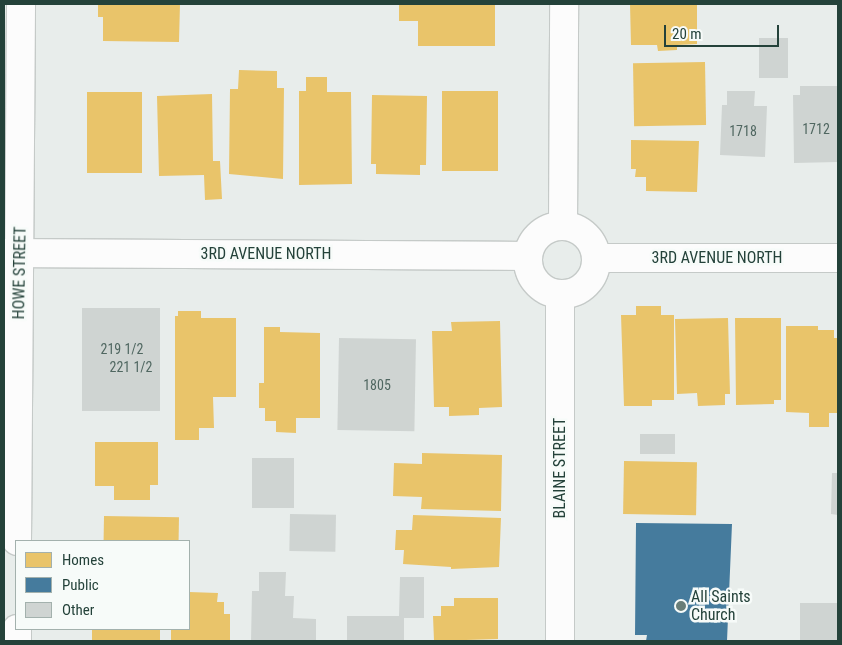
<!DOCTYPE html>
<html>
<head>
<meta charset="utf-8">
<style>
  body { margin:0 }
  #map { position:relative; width:842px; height:645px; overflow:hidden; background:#e8edeb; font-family:"Roboto Condensed",sans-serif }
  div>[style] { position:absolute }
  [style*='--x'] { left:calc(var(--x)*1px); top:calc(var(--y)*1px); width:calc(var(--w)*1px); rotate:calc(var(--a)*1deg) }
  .homes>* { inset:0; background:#e9c46a; transform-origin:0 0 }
  .public>* { inset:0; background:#457b9d }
  .building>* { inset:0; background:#cfd4d2; transform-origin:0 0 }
  .roads { filter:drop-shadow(1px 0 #c5cac8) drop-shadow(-1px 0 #c5cac8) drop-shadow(0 1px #c5cac8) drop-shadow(0 -1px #c5cac8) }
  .minor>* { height:28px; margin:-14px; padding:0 14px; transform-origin:14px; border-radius:14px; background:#fcfcfc }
  .minor>.ring { margin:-14px; padding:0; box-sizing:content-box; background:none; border:28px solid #fcfcfc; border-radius:50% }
  .dots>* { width:14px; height:14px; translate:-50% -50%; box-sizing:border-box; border:2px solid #f7fbf9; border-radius:50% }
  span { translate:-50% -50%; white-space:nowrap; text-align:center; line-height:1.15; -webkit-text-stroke:5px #f7fbf9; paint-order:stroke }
  .number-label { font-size:14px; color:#506761 }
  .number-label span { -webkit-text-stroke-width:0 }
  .street-label { font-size:16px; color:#24423a }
  .poi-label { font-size:16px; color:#24423a }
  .left { translate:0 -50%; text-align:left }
  .frame { position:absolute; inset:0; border:5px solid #24423a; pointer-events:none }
  .legend { position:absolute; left:15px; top:540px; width:175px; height:90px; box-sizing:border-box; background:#f7fbf9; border:1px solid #a3b1ad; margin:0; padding:6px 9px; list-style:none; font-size:15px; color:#24423a }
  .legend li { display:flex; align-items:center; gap:10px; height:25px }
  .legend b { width:25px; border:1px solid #a3b1ad }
  .scale { position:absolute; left:664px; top:25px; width:115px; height:22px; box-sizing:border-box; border:2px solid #24423a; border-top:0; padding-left:6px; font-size:15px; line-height:18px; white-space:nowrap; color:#24423a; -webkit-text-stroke:4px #f7fbf9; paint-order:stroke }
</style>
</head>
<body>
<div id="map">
  <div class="homes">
    <div style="clip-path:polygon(98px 4px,180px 4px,179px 42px,103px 41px,103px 17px,98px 17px)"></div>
    <div style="clip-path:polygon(399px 4px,495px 4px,495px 46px,418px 46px,418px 21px,399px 21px)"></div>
    <div style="clip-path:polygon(630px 4px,697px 4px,697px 44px,677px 45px,677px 50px,658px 51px,657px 45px,631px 45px)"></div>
    <div style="left:705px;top:62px;width:63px;height:72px;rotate:89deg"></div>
    <div style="clip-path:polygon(239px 70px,277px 71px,277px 88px,284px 88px,283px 179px,229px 174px,230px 89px,238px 89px)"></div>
    <div style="clip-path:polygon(306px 77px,327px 77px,327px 92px,351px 92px,352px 184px,299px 185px,299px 91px,306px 91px)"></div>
    <div style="left:442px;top:91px;width:56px;height:80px"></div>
    <div style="left:87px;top:92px;width:55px;height:81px"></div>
    <div style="clip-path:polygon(212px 94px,213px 161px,220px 161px,222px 199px,205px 200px,204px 175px,159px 176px,157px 96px)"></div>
    <div style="clip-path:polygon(372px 95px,427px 96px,426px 165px,420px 165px,420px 175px,376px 174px,376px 164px,371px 164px)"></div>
    <div style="clip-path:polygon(631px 140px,699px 141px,697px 192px,646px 191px,646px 177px,635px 177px,636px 169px,631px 169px)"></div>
    <div style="clip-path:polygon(636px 306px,661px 306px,661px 315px,674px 315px,674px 400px,652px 400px,652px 406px,624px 406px,621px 315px,636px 315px)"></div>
    <div style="clip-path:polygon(178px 311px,201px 311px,201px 318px,236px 318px,236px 397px,213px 397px,214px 428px,199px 428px,199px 440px,175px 440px,175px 316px,178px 316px)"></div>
    <div style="clip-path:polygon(728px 318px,730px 394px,725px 394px,725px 405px,698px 406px,697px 393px,677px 394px,675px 319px)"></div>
    <div style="clip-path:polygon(735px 318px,781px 318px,781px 400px,774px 400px,774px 404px,736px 405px)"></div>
    <div style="clip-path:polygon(500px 321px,502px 407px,479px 408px,479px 415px,449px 416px,449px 407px,434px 407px,432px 331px,452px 331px,451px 322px)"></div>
    <div style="clip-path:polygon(786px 326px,818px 326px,818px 330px,834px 330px,834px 338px,838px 338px,838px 413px,829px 413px,829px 427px,809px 427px,809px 413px,786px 412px)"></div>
    <div style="clip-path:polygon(264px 327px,280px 327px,280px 332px,320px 333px,320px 418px,296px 418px,296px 433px,276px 432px,276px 421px,265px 421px,265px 408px,259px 408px,259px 383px,264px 383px)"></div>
    <div style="clip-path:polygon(95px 442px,158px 442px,158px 485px,150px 485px,150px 500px,114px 500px,114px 486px,95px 486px)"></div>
    <div style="clip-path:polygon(422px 453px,502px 455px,501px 511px,421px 509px,422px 497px,393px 496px,394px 463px,422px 464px)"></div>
    <div style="left:624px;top:461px;width:73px;height:53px;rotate:1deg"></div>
    <div style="clip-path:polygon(413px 515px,501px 518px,499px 567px,451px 569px,451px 567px,403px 564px,404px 550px,395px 550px,396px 530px,412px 530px)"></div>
    <div style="left:104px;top:516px;width:75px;height:25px;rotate:1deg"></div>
    <div style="clip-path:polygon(189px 592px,218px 593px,217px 602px,224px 602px,224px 614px,230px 614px,230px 641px,171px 641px,171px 629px,189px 629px)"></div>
    <div style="clip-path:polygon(454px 598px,498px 598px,498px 639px,434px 641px,433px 616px,441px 616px,441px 606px,454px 606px)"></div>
    <div style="left:92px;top:629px;width:68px;height:12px"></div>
  </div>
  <div class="public">
    <div style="clip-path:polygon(636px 523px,732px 524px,727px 641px,646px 641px,647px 635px,635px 635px)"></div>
  </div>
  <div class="building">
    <div style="left:759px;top:38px;width:29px;height:40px"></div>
    <div style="clip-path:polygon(800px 86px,838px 86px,838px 162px,794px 163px,793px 95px,800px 95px)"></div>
    <div style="clip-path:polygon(727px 91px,755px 91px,754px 106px,767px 106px,765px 157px,720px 155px,722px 105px,727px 105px)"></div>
    <div style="left:82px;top:308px;width:78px;height:103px"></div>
    <div style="left:339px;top:338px;width:77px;height:92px;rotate:1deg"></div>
    <div style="left:675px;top:434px;width:20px;height:35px;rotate:90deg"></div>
    <div style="left:252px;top:458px;width:42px;height:50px"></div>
    <div style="clip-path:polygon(832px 473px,838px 473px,838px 515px,831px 514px)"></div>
    <div style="left:290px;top:514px;width:46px;height:37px;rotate:1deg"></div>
    <div style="clip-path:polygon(259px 572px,286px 572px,285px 596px,294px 596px,293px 618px,316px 619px,316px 641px,251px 641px,252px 591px,259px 591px)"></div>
    <div style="clip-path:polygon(400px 577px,424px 577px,424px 618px,404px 618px,404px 641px,347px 641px,347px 616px,399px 616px)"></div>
    <div style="left:800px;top:603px;width:38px;height:38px"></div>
  </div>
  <div class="roads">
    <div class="minor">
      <div class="ring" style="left:528px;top:226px;width:40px;height:40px"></div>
      <div style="--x:563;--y:226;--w:222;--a:-89.7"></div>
      <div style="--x:4;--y:253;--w:524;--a:0.33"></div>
      <div style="--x:596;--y:258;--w:242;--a:0"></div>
      <div style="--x:17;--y:541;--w:537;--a:-89.57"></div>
      <div style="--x:17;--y:641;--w:12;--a:-90"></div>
      <div style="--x:560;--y:641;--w:346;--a:-90"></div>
    </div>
  </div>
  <div class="dots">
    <div style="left:681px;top:606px;background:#697e78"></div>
  </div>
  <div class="number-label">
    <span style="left:816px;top:129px">1712</span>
    <span style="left:743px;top:131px">1718</span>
    <span style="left:122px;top:349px">219 1/2</span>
    <span style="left:131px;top:367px">221 1/2</span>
    <span style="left:377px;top:385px">1805</span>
  </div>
  <div class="street-label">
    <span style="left:266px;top:254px">3RD AVENUE NORTH</span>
    <span style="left:717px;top:258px">3RD AVENUE NORTH</span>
    <span style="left:20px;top:273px;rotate:-89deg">HOWE STREET</span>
    <span style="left:560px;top:468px;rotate:-90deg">BLAINE STREET</span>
  </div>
  <div class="poi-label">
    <span class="left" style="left:691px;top:606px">All Saints<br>Church</span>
  </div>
  <div class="frame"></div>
  <ul class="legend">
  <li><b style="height:14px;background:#e9c46a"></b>Homes</li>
  <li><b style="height:14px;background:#457b9d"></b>Public</li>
  <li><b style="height:14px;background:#cfd4d2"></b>Other</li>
  </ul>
  <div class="scale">20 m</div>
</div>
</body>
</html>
